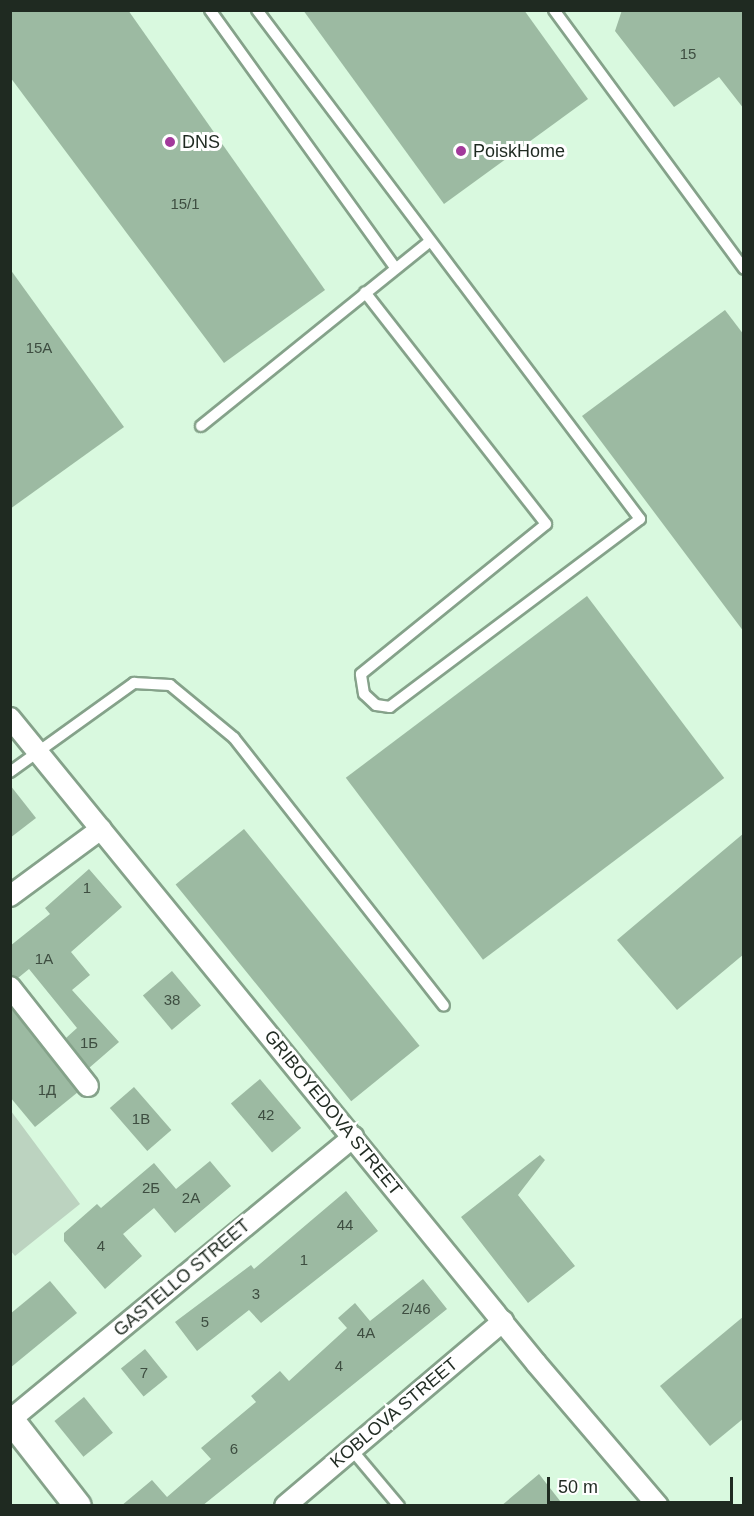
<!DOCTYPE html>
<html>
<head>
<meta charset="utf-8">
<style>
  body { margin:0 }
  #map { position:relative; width:754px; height:1516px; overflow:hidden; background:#d9f9df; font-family:Arial,sans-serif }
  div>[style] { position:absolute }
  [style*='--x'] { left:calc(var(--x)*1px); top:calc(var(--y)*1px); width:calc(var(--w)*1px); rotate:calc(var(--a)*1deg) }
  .green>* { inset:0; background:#bcd3c0 }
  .building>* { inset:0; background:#9cbaa2; transform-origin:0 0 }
  .roads { filter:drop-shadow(2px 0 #85a28a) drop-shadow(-2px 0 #85a28a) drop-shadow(0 2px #85a28a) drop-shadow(0 -2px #85a28a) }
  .service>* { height:10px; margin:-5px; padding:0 5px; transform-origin:5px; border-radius:5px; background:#fff }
  .minor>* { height:20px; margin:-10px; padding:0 10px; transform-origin:10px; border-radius:10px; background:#fff }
  .tertiary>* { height:26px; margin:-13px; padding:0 13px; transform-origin:13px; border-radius:13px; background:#fff }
  .dots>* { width:16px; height:16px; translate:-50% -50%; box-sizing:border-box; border:3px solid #fff; border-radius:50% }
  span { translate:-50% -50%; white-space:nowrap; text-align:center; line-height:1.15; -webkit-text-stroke:6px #fff; paint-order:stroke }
  .number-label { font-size:15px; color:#3e4e41 }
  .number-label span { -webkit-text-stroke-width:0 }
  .poi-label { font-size:18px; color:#1f2a21 }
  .left { translate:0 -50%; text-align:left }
  .street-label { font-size:18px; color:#1f2a21 }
  .frame { position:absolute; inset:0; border:12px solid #1f2a21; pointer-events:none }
  .scale { position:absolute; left:547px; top:1477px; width:186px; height:27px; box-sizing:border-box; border:3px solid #1f2a21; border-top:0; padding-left:8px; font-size:18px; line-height:21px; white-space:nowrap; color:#1f2a21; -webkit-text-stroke:4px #fff; paint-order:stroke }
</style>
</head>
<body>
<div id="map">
  <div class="green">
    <div style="clip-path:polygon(11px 1111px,80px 1204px,15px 1256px,10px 1250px)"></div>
  </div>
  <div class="building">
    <div style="clip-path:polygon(10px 10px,128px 10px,325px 290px,224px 363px,10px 77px)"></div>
    <div style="clip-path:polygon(303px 10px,524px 10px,588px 99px,444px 204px)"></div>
    <div style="clip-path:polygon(622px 10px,744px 10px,744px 109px,719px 77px,674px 107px,615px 31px)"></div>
    <div style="clip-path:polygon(10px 269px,124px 427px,10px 509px)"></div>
    <div style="clip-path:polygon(725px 310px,744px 335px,744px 632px,582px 416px)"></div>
    <div style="left:587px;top:596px;width:228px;height:302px;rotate:53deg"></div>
    <div style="clip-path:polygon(10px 785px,36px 818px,10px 838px)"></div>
    <div style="left:244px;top:829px;width:279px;height:88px;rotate:51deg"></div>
    <div style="clip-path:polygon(744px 833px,744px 954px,677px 1010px,617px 940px)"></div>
    <div style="clip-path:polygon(89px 869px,122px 907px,71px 952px,90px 975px,72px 990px,119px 1042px,89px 1068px,66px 1038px,77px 1028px,29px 969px,18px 978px,10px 975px,10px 946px,50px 914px,45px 908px)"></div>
    <div style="left:172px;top:971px;width:45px;height:38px;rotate:50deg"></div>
    <div style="clip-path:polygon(10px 1007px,78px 1092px,35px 1127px,10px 1097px)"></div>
    <div style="left:260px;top:1079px;width:64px;height:38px;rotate:50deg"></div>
    <div style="left:134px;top:1087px;width:57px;height:32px;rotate:49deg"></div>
    <div style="clip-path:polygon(540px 1155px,545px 1160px,518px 1195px,575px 1266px,528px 1303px,461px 1217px)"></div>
    <div style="clip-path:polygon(210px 1161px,231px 1186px,175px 1233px,154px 1208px,123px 1234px,142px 1256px,105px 1289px,64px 1241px,64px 1233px,97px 1204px,101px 1208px,154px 1163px,176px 1189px)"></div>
    <div style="clip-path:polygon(346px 1191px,378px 1231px,261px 1323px,249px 1310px,197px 1351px,175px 1322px,251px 1265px,254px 1269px)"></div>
    <div style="clip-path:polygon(423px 1279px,447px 1309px,202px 1506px,121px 1506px,152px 1480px,167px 1497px,211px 1459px,201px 1448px,256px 1402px,251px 1396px,280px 1371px,289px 1381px,347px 1328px,338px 1318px,355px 1303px,370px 1321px)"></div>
    <div style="clip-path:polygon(50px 1281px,77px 1313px,10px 1368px,10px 1314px)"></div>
    <div style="clip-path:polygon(744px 1316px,744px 1418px,710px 1446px,660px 1386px)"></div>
    <div style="left:145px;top:1349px;width:36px;height:31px;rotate:51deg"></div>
    <div style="left:84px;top:1397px;width:46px;height:38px;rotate:51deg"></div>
    <div style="clip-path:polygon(539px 1474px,564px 1506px,501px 1506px)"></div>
  </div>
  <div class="roads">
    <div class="service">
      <div style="--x:210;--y:10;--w:317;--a:54.3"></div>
      <div style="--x:257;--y:10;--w:637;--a:53.04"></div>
      <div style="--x:640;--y:519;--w:313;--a:143.1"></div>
      <div style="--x:390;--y:707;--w:14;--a:-172"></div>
      <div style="--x:376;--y:705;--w:16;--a:-137"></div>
      <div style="--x:364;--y:694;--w:20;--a:-99"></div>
      <div style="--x:361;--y:674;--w:238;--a:-39"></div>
      <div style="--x:546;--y:524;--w:294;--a:-128"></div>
      <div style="--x:554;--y:10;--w:321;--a:53.7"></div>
      <div style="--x:201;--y:426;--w:294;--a:-38.9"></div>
      <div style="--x:10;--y:772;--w:153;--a:-35.7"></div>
      <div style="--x:134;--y:683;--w:36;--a:3"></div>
      <div style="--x:170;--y:685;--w:83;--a:39.6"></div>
      <div style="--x:234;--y:738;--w:340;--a:51.9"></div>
      <div style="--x:352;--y:1450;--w:73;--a:50"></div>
    </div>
    <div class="minor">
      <div style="--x:10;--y:718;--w:832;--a:50.8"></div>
      <div style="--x:536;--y:1363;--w:188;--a:49.5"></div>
      <div style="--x:10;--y:896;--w:113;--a:-36.4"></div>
      <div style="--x:10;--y:987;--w:126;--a:51.8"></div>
      <div style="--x:10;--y:1420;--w:445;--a:-39.5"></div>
      <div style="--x:285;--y:1506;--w:286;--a:-40.3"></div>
    </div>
    <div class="tertiary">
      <div style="--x:10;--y:1419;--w:110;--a:52"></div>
    </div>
  </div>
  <div class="dots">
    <div style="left:170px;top:142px;background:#a2399b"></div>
    <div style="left:461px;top:151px;background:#a2399b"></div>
  </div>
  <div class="number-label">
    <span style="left:688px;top:54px">15</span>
    <span style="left:185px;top:204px">15/1</span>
    <span style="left:39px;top:348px">15А</span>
    <span style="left:87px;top:888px">1</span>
    <span style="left:44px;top:959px">1А</span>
    <span style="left:172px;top:1000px">38</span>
    <span style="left:89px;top:1043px">1Б</span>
    <span style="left:47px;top:1090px">1Д</span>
    <span style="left:266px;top:1115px">42</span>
    <span style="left:141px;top:1119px">1В</span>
    <span style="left:151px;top:1188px">2Б</span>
    <span style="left:191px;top:1198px">2А</span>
    <span style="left:345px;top:1225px">44</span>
    <span style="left:101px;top:1246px">4</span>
    <span style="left:304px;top:1260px">1</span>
    <span style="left:256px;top:1294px">3</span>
    <span style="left:416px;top:1309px">2/46</span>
    <span style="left:205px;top:1322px">5</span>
    <span style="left:366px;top:1333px">4А</span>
    <span style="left:339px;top:1366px">4</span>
    <span style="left:144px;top:1373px">7</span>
    <span style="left:234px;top:1449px">6</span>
  </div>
  <div class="poi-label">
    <span class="left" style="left:182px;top:142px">DNS</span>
    <span class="left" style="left:473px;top:151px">PoiskHome</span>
  </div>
  <div class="street-label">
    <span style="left:333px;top:1113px;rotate:51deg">GRIBOYEDOVA STREET</span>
    <span style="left:182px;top:1278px;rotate:-40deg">GASTELLO STREET</span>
    <span style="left:394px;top:1413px;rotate:-40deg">KOBLOVA STREET</span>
  </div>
  <div class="frame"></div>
  <div class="scale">50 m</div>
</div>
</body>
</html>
